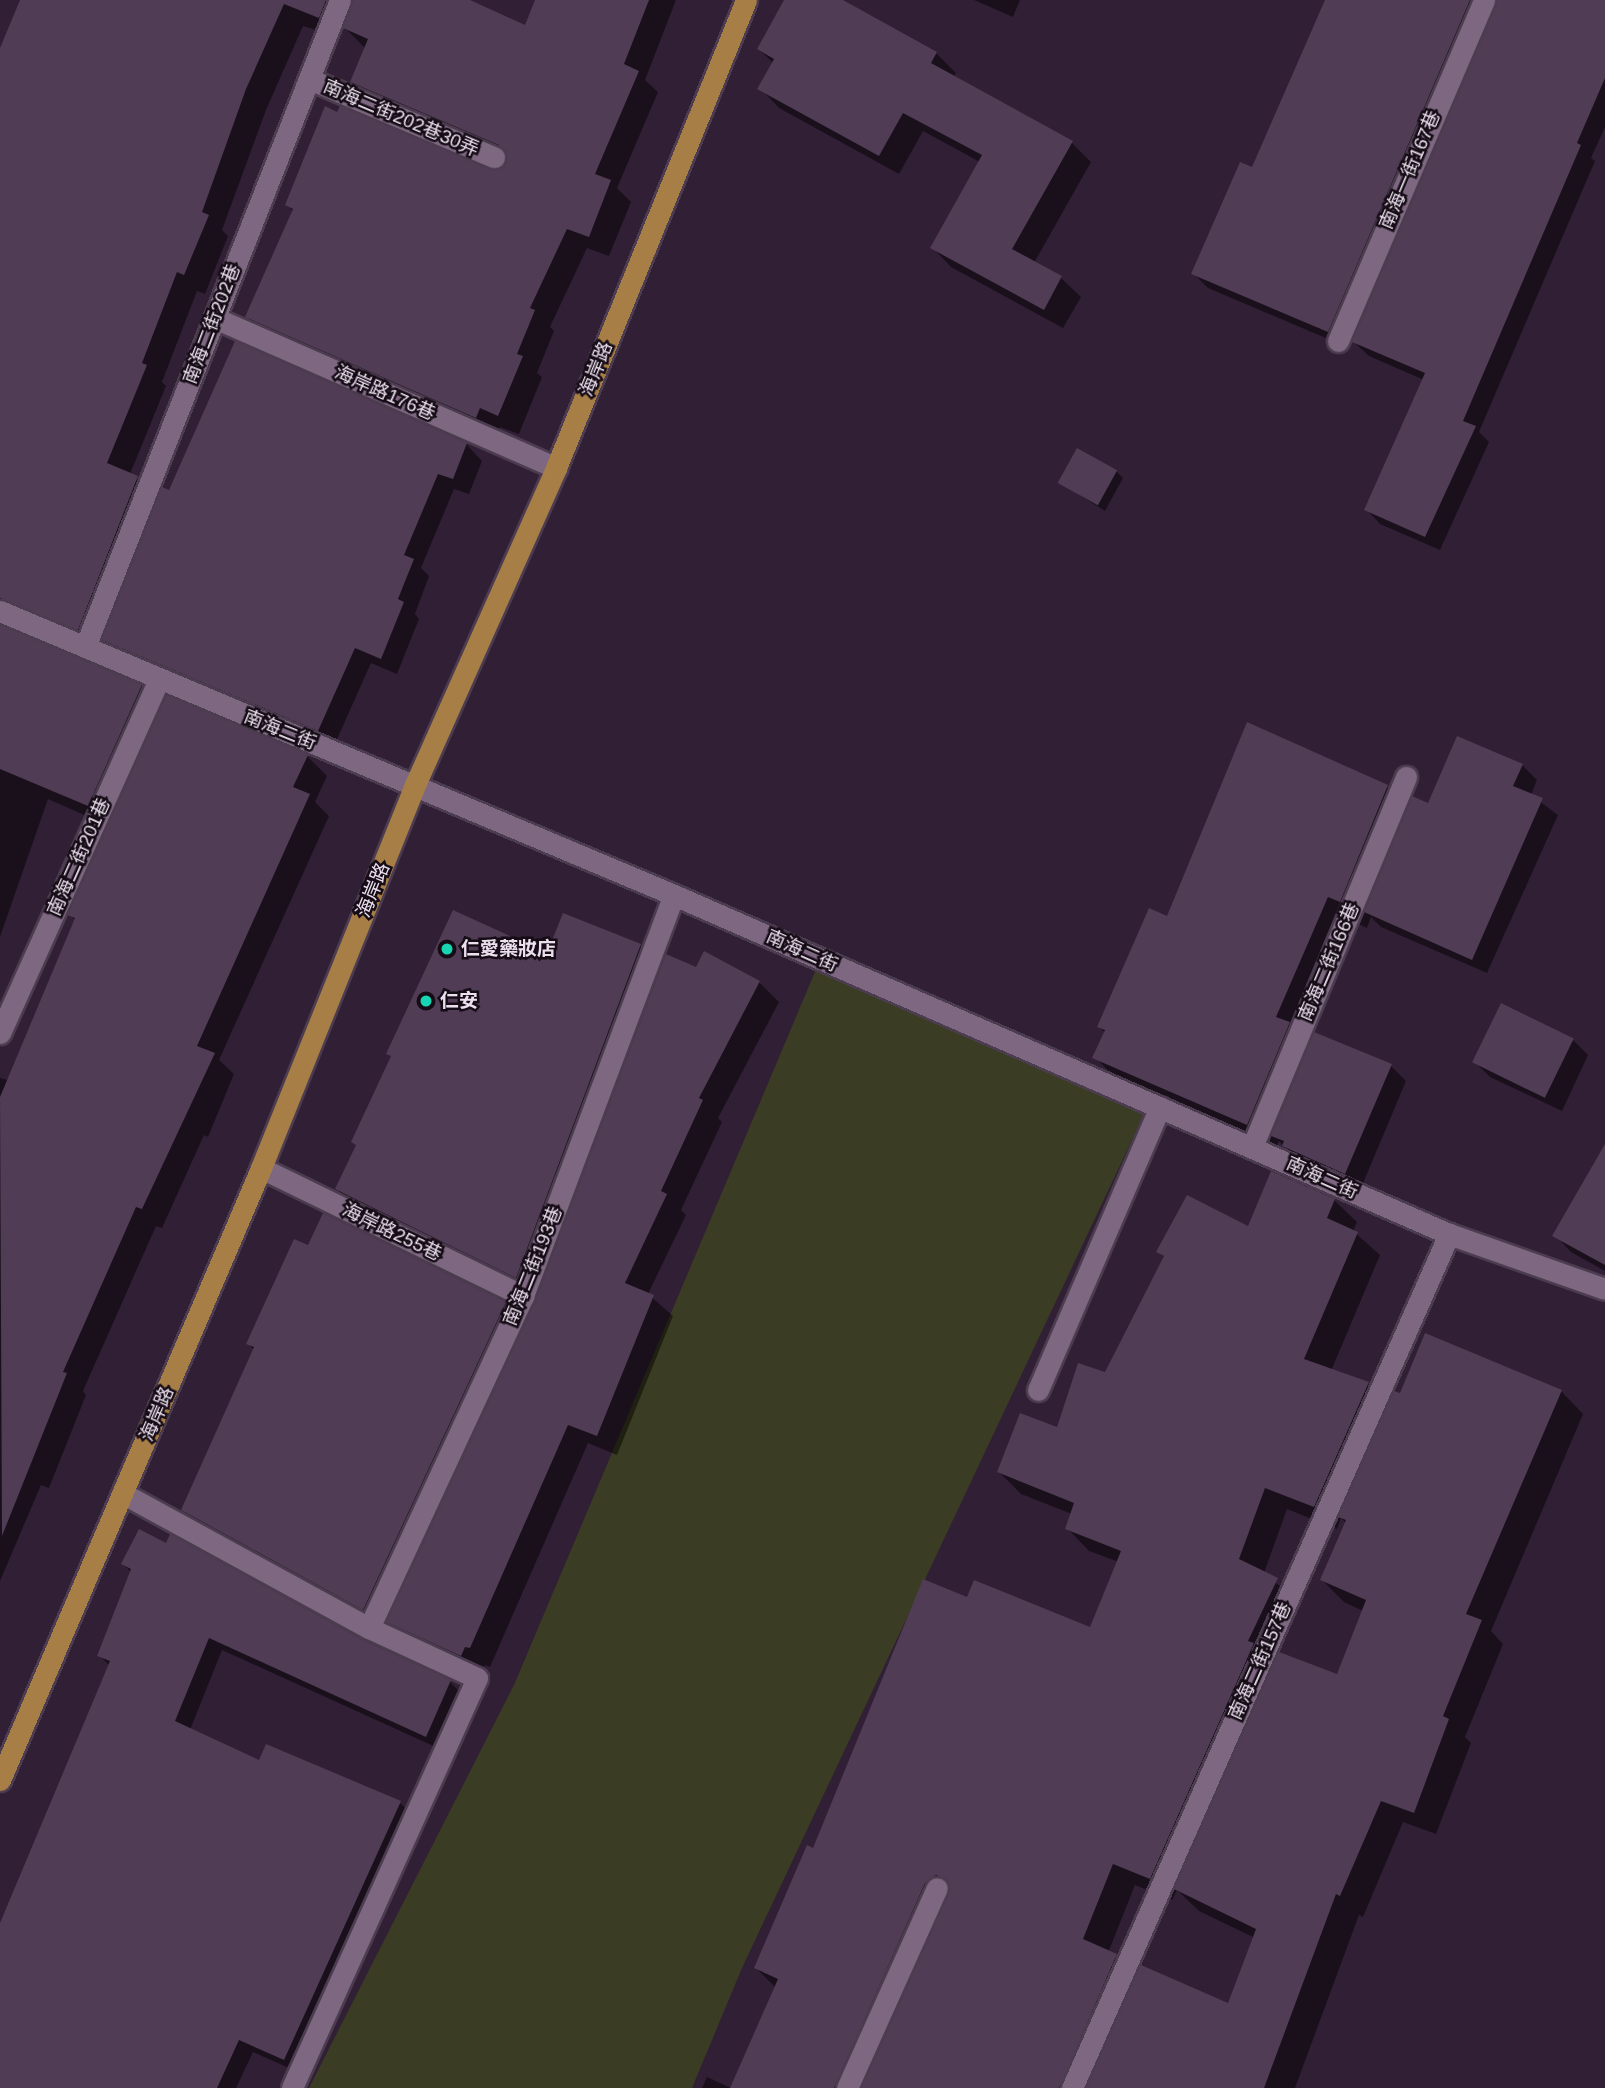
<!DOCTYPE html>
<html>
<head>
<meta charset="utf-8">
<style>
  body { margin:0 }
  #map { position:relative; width:1605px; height:2088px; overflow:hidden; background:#311f35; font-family:Arial,"Noto Sans TC",sans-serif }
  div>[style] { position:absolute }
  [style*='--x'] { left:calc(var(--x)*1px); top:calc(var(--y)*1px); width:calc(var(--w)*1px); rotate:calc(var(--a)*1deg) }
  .green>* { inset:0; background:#3a3c23 }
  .shadow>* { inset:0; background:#0007 }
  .building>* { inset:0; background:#503c54; transform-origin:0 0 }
  .roads { filter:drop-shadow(2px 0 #4c3c4f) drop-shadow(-2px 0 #4c3c4f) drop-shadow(0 2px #4c3c4f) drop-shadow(0 -2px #4c3c4f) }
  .minor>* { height:21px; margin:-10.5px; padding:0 10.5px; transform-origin:10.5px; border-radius:10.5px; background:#7d6781 }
  .major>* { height:21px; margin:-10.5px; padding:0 10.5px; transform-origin:10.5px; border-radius:10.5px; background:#a87e47 }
  .dots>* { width:19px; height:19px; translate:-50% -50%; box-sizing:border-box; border:4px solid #150c16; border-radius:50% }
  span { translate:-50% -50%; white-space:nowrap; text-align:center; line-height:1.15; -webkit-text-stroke:5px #150c16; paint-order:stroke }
  .street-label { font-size:19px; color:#ece0ef }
  .poi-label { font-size:19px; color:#ece0ef; font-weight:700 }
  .left { translate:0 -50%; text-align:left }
</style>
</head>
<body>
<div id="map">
  <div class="green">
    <div style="clip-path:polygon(820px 960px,1147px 1108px,742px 1968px,692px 2088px,309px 2088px,514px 1685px)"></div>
  </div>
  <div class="shadow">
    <div style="clip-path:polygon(21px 0,456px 0,526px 28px,537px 0,676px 0,645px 80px,658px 92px,617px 188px,631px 202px,609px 256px,587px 248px,550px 327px,554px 331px,537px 373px,542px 377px,519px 434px,500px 427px,496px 437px,268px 337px,247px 317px,294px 212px,287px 205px,502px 169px,508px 159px,372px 102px,352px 82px,366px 49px,344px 27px,339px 37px,303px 26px,266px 110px,222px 230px,228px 236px,205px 294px,197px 291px,162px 382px,166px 386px,130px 474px,159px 500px,170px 492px,466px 444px,482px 461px,469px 494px,454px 489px,421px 568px,429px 576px,415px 614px,419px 619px,397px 674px,371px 663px,334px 746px,120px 655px,102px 638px,98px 648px,13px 620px,7px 627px,141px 686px,162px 708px,307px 756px,327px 776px,315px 802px,329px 816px,219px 1060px,234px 1074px,208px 1137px,204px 1135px,162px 1228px,156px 1226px,83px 1391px,86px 1395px,49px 1488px,41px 1485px,0 1581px,0 1078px,8px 1080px,76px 921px,69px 914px,109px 826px,48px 799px,0 937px,0 66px)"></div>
    <div style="clip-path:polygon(786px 0,840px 0,936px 53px,956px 73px,953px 77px,1072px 143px,1091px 162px,1034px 263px,1061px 278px,1081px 297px,1063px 328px,951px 267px,932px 247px,980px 162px,923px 131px,899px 174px,779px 108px,760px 88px,774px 64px,759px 49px)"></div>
    <div style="clip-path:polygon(974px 0,1020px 0,1013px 17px)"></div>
    <div style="clip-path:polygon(1326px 0,1605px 0,1605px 127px,1591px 158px,1595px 161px,1479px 432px,1489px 442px,1440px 550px,1380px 524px,1366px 509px,1424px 380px,1369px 356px,1354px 342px,1497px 1px,1486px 10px,1342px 345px,1208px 288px,1193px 273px,1253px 169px)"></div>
    <div style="clip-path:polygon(1116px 471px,1123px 478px,1105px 511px,1059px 482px)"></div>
    <div style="clip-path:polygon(1248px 724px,1387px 787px,1409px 808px,1429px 806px,1522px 765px,1537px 780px,1531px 795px,1558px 815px,1487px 973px,1381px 927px,1371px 917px,1367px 928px,1356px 923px,1305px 1040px,1310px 1045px,1391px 1066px,1406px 1081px,1361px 1188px,1299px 1161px,1279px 1141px,1274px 1151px,1122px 1085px,1095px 1057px,1105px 1033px,1099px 1026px,1168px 918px)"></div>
    <div style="clip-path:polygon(564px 915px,640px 946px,657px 963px,532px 1293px,353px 1206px,337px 1189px,548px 956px)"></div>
    <div style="clip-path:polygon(705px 954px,759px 982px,779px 1002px,718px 1118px,722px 1122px,681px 1210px,686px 1215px,648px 1294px,673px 1316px,617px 1455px,588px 1443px,490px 1667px,485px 1665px,481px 1675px,408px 1641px,389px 1621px)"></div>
    <div style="clip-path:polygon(1501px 1005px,1573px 1040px,1588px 1055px,1562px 1111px,1490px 1077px,1475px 1062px)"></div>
    <div style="clip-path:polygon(1605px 1178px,1605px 1271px,1571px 1252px,1555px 1235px)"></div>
    <div style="clip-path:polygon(evenodd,1334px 1200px,1357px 1222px,1353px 1231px,1380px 1255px,1331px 1371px,1368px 1384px,1390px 1405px,1561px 1391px,1583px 1414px,1491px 1631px,1503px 1644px,1465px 1737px,1471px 1743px,1436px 1834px,1403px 1822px,1363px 1917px,1359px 1915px,1295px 2088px,732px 2088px,776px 1988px,756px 1968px,814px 1850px,968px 1599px,1091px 1629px,1119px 1562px,1089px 1551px,1067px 1528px,1072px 1514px,1021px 1494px,999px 1472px,1058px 1429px,1105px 1374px,1165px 1258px,1159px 1252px,1334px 1200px,1287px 1509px,1337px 1529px,1341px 1518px,1346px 1523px,1322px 1580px,1344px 1602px,1363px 1611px,1338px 1676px,1270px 1662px,1299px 1602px,1264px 1573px,1287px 1509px,1334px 1200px,1135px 1885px,1172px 1900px,1177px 1890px,1199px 1911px,1255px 1938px,1229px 2005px,1137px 1977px,1108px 1953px,1135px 1885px)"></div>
    <div style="clip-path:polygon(309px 1247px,505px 1304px,521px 1320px,380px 1625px,199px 1526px,183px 1510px,254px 1350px,248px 1343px)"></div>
    <div style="clip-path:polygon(123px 1564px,362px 1641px,450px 1682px,463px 1695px,440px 1749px,222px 1650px,190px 1730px,260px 1762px,267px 1747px,400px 1803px,414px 1816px,298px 2072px,253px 2052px,236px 2088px,0 2088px,0 1927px,110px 1666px,99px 1655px,132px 1573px)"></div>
    <div style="clip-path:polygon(707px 2077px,731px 2088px,702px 2088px)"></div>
  </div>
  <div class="building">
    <div style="clip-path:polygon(20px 0,326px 0,319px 18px,284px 4px,246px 89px,202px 212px,209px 215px,184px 275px,177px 272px,142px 363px,147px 365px,107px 463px,138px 476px,78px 630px,0 598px,0 48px)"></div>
    <div style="clip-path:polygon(353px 0,470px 0,525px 25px,535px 0,649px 0,624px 64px,639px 71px,595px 174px,611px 180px,589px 237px,567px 229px,530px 308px,535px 310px,517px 354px,523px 356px,498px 416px,480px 408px,476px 418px,245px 317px,293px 209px,285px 205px,325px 106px,337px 112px,340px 106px,489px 169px,501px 168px,506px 161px,499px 145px,350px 82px,368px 39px,343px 28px)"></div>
    <div style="clip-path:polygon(784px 0,843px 0,937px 52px,931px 63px,1073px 141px,1012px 249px,1062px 276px,1044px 310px,930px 248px,982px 155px,903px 113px,879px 156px,757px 89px,774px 59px,757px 49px)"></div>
    <div style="clip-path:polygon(1325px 0,1470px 0,1328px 332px,1191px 274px,1240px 162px,1252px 167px)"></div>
    <div style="clip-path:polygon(1497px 0,1605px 0,1605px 78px,1577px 143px,1581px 145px,1463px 421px,1476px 426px,1425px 537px,1364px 510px,1425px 373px,1352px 342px)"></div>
    <div style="clip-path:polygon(235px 341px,467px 443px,453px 479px,438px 474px,404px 555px,414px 559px,398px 599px,404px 602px,381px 659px,355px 648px,318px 731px,102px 640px,162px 487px,169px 490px)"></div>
    <div style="left:1077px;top:448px;width:46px;height:40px;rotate:29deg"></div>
    <div style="clip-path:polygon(0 625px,142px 685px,88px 806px,0 769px)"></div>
    <div style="clip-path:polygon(166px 695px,308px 755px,293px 787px,310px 794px,197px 1046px,215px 1053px,142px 1209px,136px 1207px,63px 1372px,67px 1373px,2px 1536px,0 1097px,75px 918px,67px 915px)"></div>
    <div style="clip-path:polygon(1247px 722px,1388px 785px,1340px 902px,1328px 897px,1276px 1017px,1290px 1022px,1247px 1125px,1092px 1058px,1105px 1030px,1097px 1027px,1149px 908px,1167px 916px)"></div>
    <div style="clip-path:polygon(1457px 736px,1523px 764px,1513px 786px,1543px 798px,1472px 960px,1364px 912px,1412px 796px,1428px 803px)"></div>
    <div style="clip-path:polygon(453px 910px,547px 953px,563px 913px,641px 944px,516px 1278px,335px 1189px,356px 1145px,351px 1142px,391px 1056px,386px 1054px)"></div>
    <div style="clip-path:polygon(704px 951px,760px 981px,699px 1098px,703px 1100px,661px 1191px,667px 1194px,625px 1283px,654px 1295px,597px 1436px,568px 1425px,470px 1648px,465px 1647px,461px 1656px,386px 1622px,535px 1301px,666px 954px,696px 967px)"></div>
    <div style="left:1501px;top:1003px;width:81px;height:66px;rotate:26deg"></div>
    <div style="clip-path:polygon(1314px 1032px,1392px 1064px,1345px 1174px,1282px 1146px,1284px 1141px,1271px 1136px)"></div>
    <div style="clip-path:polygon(1605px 1144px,1605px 1265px,1552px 1236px)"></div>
    <div style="clip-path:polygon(1271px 1171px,1335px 1199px,1327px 1218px,1358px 1232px,1304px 1359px,1369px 1382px,1314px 1507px,1265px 1488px,1239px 1559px,1278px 1578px,1248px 1641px,1254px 1643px,1150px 1879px,1113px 1864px,1083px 1939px,1117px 1954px,1059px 2088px,861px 2088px,949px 1893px,948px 1881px,936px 1875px,925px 1883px,834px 2088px,730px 2088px,778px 1979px,754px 1968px,807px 1845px,813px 1848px,923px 1579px,967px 1597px,974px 1580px,1090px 1627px,1121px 1551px,1065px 1529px,1074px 1503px,997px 1472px,1020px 1413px,1057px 1427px,1078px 1363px,1105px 1372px,1164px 1256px,1156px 1252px,1187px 1195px,1248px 1226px)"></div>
    <div style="clip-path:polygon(323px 1213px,506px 1302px,363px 1610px,181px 1510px,254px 1347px,246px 1344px,294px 1239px,308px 1245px)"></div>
    <div style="clip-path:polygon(1425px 1333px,1562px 1390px,1466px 1614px,1482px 1620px,1443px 1716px,1449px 1719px,1414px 1813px,1381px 1801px,1340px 1896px,1336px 1894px,1264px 2088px,1086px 2088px,1141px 1965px,1228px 2003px,1256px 1929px,1174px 1889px,1279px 1652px,1337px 1674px,1366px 1600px,1320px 1580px,1346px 1520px,1338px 1517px,1394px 1391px,1400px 1393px)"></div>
    <div style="clip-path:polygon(139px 1529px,166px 1543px,170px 1534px,363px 1640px,451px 1680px,426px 1737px,209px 1638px,175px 1721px,259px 1760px,266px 1744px,401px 1801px,284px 2060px,239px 2040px,217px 2088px,0 2088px,0 1923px,110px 1661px,97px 1656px,131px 1569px,121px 1564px)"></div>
  </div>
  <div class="roads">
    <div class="minor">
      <div style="--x:309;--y:79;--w:201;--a:22.9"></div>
      <div style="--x:215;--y:318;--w:373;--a:23.7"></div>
      <div style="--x:1338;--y:341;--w:371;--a:-66.8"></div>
      <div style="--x:0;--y:611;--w:731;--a:22.85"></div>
      <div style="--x:674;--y:895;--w:846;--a:23.63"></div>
      <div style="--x:1449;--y:1234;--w:165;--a:19.4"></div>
      <div style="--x:85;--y:647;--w:695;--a:-68.49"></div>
      <div style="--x:0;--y:1033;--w:386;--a:-65.8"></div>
      <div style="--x:1252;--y:1147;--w:401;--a:-67.4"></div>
      <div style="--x:261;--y:1168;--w:292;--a:26"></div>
      <div style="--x:1038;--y:1390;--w:308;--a:-66.7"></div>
      <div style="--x:124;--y:1494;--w:279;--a:28.7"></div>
      <div style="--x:369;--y:1628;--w:119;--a:24.8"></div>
      <div style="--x:477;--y:1678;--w:450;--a:114.3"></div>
      <div style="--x:369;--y:1628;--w:366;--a:-65.1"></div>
      <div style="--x:523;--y:1296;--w:428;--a:-69.4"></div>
      <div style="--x:847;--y:2088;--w:219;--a:-65.8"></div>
      <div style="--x:1072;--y:2088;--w:934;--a:-66.18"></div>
    </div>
    <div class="major">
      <div style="--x:0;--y:1780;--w:665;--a:-66.9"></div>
      <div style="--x:261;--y:1168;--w:413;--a:-68.1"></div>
      <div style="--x:415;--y:785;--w:347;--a:-66"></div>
      <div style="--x:556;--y:468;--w:505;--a:-67.9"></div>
    </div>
  </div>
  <div class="dots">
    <div style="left:447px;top:949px;background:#17d5b3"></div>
    <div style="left:426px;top:1001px;background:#17d5b3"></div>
  </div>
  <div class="street-label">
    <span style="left:401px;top:118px;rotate:23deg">南海二街202巷30弄</span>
    <span style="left:1410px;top:170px;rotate:-67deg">南海一街167巷</span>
    <span style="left:212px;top:324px;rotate:-69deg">南海二街202巷</span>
    <span style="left:596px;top:369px;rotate:-68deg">海岸路</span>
    <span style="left:385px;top:393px;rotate:24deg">海岸路176巷</span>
    <span style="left:280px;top:730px;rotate:22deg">南海二街</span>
    <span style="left:79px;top:857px;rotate:-66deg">南海二街201巷</span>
    <span style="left:373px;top:890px;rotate:-68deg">海岸路</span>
    <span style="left:802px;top:951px;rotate:24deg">南海二街</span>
    <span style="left:1329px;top:962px;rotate:-67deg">南海二街166巷</span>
    <span style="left:1322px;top:1178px;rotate:24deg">南海二街</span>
    <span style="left:392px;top:1232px;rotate:26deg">海岸路255巷</span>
    <span style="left:533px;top:1266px;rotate:-68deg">南海二街193巷</span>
    <span style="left:157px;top:1414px;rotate:-67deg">海岸路</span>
    <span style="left:1260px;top:1661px;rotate:-66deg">南海二街157巷</span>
  </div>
  <div class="poi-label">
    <span class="left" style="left:461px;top:949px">仁愛藥妝店</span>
    <span class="left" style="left:440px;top:1001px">仁安</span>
  </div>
</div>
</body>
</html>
